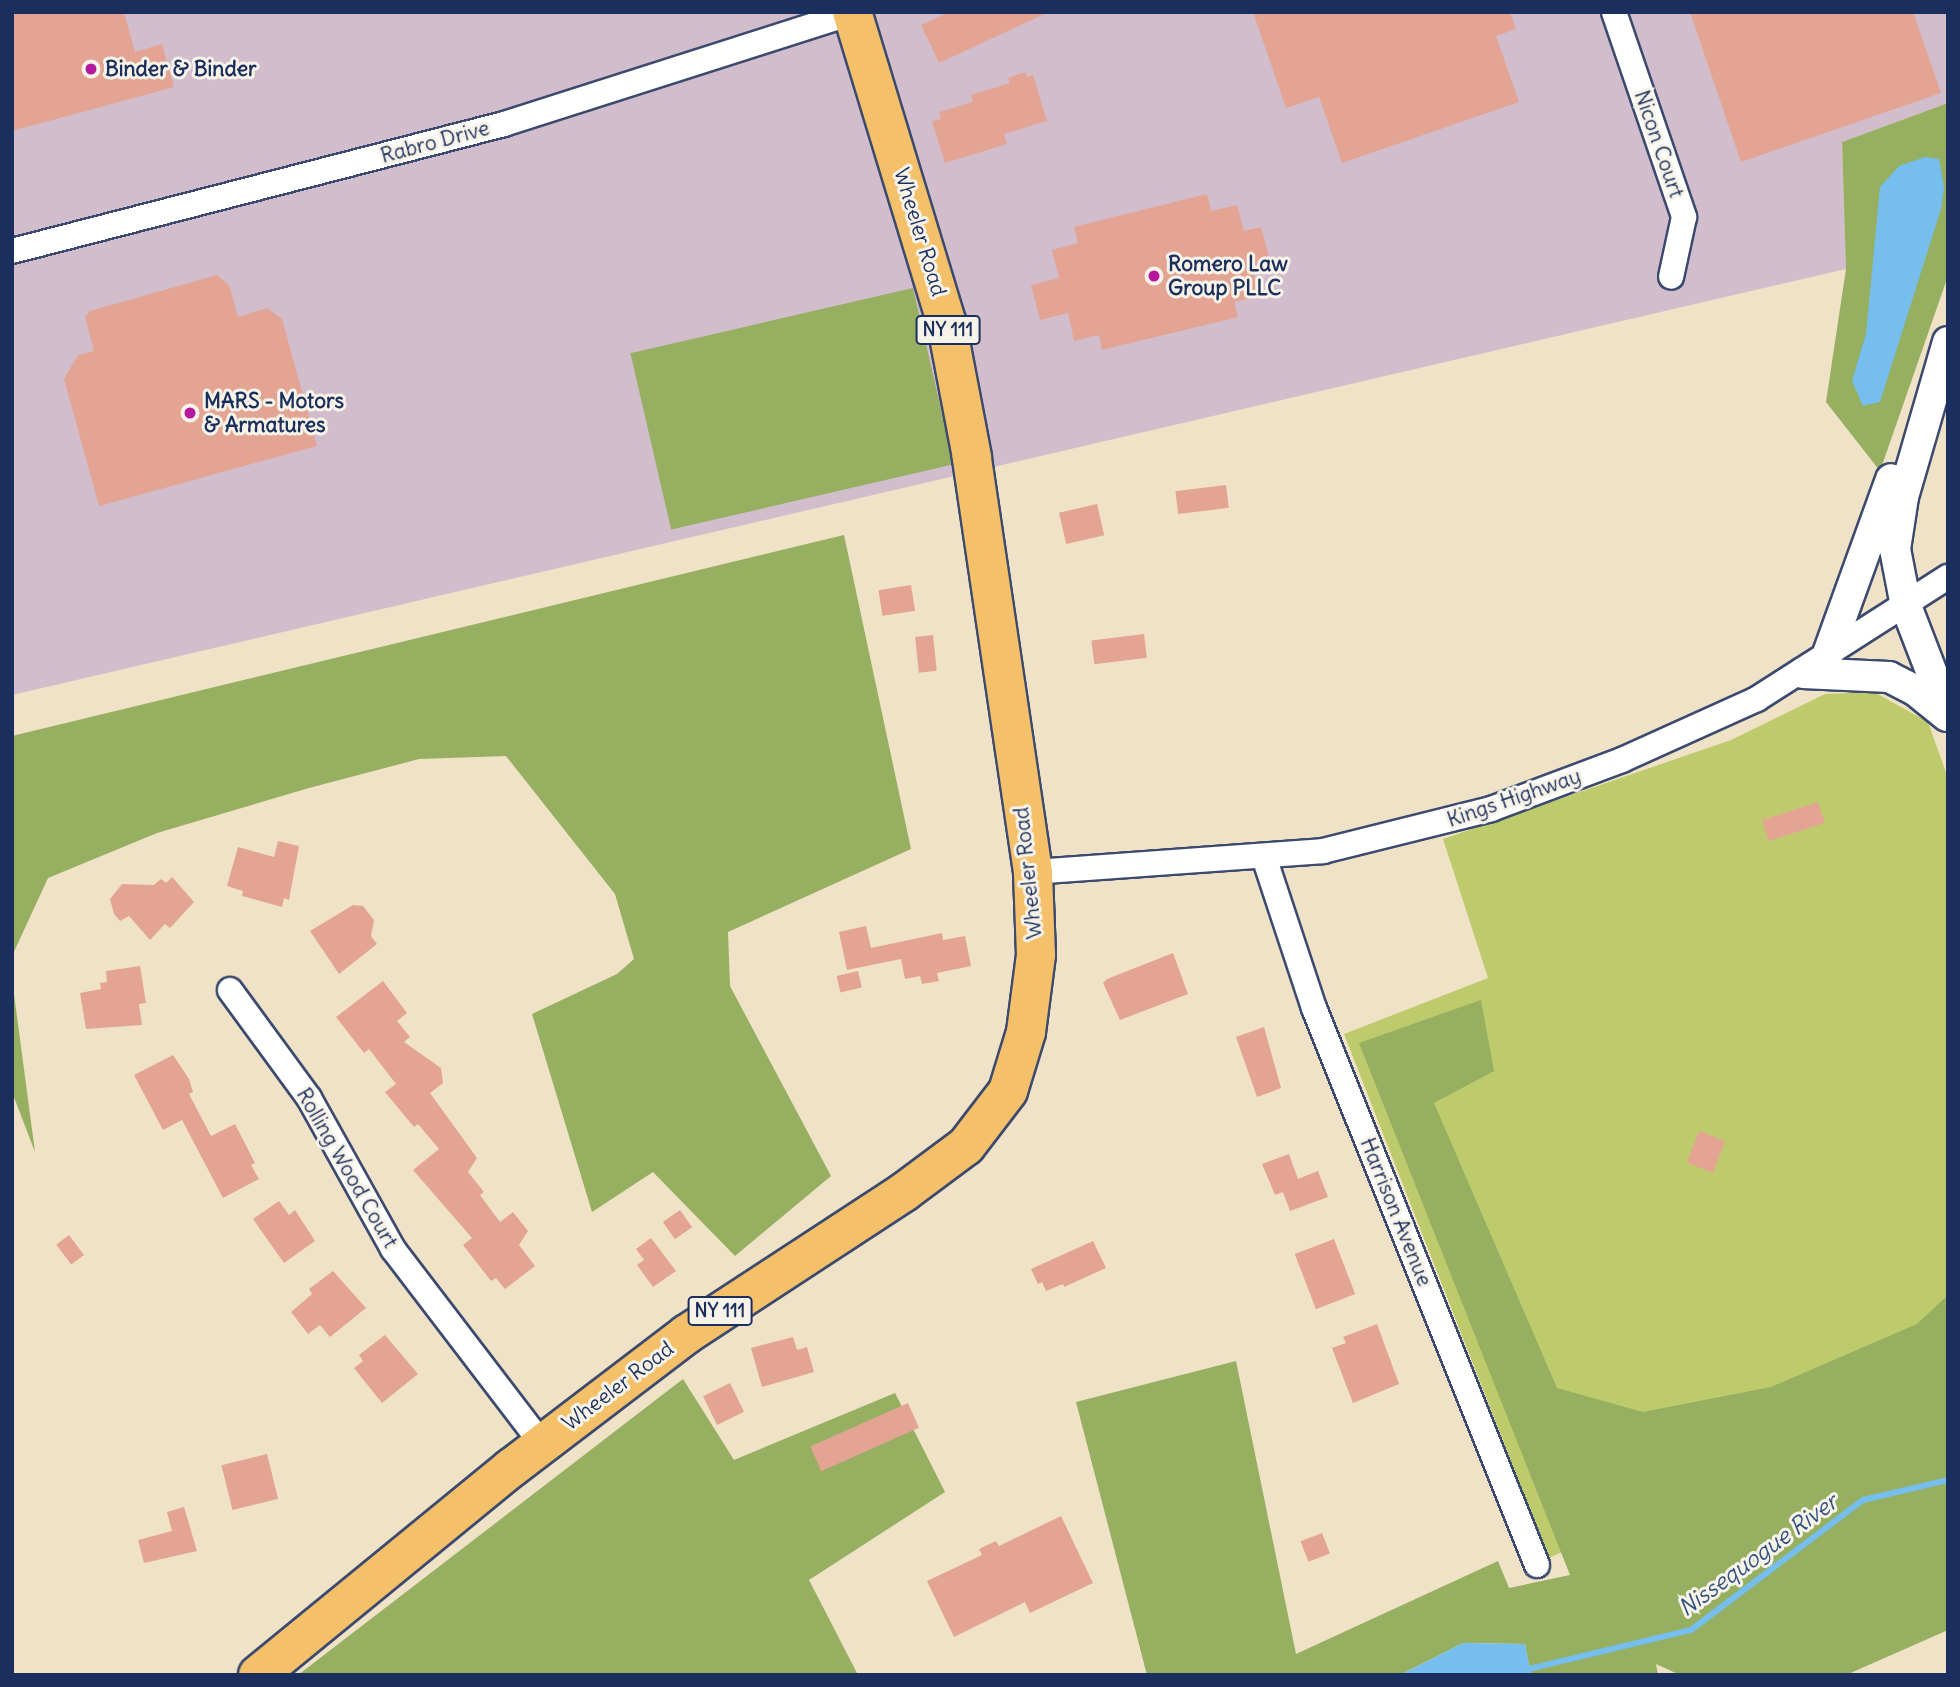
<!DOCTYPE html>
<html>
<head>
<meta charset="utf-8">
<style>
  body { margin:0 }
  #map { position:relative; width:1960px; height:1687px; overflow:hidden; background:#f0e2c6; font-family:Delius,sans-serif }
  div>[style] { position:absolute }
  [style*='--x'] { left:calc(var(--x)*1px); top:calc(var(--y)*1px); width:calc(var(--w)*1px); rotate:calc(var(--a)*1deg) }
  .industrial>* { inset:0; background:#d1bdcb }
  .green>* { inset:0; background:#bdcb6d }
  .forest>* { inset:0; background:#96af60; transform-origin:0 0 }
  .water>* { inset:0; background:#75beee }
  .stream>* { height:6px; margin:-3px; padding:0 3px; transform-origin:3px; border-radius:3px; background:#75beee }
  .building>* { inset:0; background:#e4a493; transform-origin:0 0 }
  .roads { filter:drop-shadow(2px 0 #3b4a6e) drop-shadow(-2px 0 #3b4a6e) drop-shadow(0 2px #3b4a6e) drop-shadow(0 -2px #3b4a6e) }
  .minor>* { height:24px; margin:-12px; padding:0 12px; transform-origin:12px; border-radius:12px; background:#fff }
  .tertiary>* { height:30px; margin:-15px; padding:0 15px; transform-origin:15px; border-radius:15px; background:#fff }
  .primary>* { height:38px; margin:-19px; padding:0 19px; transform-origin:19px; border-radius:19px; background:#f4c16a }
  .dots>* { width:19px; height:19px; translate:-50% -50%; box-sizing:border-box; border:4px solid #f7f3e8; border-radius:50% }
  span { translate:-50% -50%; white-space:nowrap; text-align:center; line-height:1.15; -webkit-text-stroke:6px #f7f3e8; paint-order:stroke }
  .shield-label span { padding:2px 5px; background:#f7f3e8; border:2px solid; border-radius:5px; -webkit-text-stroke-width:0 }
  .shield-label { font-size:19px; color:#1b2f5e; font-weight:700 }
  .poi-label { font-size:21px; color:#1b2f5e; font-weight:700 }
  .left { translate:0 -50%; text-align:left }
  .street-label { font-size:21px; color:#1b2f5e }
  .water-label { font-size:23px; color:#325382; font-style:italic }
  .frame { position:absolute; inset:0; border:14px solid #1b2f5e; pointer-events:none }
</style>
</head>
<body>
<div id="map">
  <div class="industrial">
    <div style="clip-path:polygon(12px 12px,1948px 12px,1948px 103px,1842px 142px,1846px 269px,12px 695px)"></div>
  </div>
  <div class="green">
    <div style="clip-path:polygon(1874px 692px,1928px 722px,1948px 778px,1948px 1363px,1937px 1376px,1549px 1558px,1344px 1034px,1488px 978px,1443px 839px,1731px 740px,1825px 694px)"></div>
  </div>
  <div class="forest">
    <div style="clip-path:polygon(1948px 103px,1948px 276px,1880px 471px,1826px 402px,1846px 269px,1842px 142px)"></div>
    <div style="left:913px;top:288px;width:181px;height:290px;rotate:77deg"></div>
    <div style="clip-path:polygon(844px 535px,911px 849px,728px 932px,730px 986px,831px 1176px,735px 1256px,653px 1172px,592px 1212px,532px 1014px,617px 974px,634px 959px,615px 894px,506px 756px,419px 759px,309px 788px,157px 833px,48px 878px,12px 956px,12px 736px)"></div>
    <div style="clip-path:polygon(12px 979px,35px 1152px,12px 1092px)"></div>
    <div style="clip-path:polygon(1481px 1000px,1494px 1071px,1434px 1103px,1557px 1388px,1643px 1412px,1771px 1387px,1917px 1324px,1948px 1295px,1948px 1630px,1846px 1675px,1680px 1675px,1656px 1664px,1658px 1675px,1531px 1675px,1525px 1644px,1463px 1643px,1400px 1675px,1147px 1675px,1076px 1402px,1236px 1361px,1296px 1654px,1498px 1561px,1509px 1588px,1570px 1575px,1359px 1043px)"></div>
    <div style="clip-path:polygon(683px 1379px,734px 1460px,895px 1393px,945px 1492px,809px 1580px,858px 1675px,298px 1675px)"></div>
  </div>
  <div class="water">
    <div style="clip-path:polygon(1925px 157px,1939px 159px,1944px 187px,1941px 209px,1880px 402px,1863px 406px,1852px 381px,1866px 334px,1880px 187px,1899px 166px)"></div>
    <div style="clip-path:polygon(1463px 1643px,1525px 1644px,1531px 1675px,1400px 1675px)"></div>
  </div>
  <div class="stream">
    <div style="--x:1524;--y:1670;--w:172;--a:-13.5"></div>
    <div style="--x:1691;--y:1630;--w:216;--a:-37.1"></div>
    <div style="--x:1863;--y:1500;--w:87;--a:-13.2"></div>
  </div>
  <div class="building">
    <div style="clip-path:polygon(12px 12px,124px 12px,135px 52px,162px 44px,174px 87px,12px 131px)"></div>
    <div style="clip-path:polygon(949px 12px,1049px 12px,939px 63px,921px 25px)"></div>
    <div style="clip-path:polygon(1253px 12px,1510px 12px,1516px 29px,1496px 36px,1519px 102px,1342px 163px,1319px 97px,1286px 108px)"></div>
    <div style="clip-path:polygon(1690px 12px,1913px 12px,1941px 93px,1741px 162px)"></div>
    <div style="clip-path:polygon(1025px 72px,1027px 77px,1033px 75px,1047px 121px,1004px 134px,1007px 144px,945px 163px,932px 121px,941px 119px,939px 112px,973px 102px,971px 95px,1010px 83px,1008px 78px)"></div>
    <div style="clip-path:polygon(1207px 194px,1211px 211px,1237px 205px,1244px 231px,1261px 227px,1270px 261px,1252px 266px,1259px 296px,1234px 302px,1238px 317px,1102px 350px,1099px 335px,1074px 341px,1068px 313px,1040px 320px,1031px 285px,1059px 278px,1052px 250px,1078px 243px,1074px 227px)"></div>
    <div style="clip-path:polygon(217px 275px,229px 285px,238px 317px,267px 308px,282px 319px,317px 446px,99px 506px,64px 379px,78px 355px,94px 351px,85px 317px,90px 311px)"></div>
    <div style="left:1226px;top:485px;width:23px;height:51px;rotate:83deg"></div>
    <div style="left:1097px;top:504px;width:32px;height:39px;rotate:77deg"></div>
    <div style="left:911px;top:585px;width:26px;height:33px;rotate:81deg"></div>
    <div style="left:1144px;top:634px;width:24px;height:53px;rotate:83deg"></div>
    <div style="left:933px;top:635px;width:36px;height:18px;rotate:84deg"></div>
    <div style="left:1818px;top:802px;width:22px;height:59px;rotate:72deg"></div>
    <div style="clip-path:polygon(278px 841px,299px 846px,289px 900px,284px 898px,282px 907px,242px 896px,243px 891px,227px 886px,238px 847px,274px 857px)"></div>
    <div style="clip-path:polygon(172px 877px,194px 902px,170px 928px,165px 924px,150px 940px,129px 916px,120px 921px,114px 914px,110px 899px,122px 884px,154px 885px,161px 879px,166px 883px)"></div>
    <div style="clip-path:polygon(353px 905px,363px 906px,374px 920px,371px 936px,377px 944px,339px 974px,310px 931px)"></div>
    <div style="clip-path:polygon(866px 926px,871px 948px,942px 933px,943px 940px,965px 936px,971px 966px,937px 973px,939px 981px,922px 984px,920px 976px,905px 979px,901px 959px,847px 970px,839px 932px)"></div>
    <div style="clip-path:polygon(1173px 953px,1188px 994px,1120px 1020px,1103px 983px,1107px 979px)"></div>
    <div style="clip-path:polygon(140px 966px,146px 1003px,139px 1004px,142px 1025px,86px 1029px,80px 993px,101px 989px,100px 983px,107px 982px,106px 971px)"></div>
    <div style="left:858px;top:971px;width:17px;height:22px;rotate:77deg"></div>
    <div style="clip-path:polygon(383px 981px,407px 1013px,397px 1021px,410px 1037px,404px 1042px,441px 1068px,443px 1083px,430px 1093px,477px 1158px,468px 1172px,484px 1192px,480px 1195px,500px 1222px,513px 1212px,528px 1231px,519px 1245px,535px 1266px,505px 1289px,496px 1278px,491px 1281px,463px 1245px,472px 1238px,413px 1170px,439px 1149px,418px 1124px,414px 1127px,385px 1092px,396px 1084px,369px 1049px,364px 1053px,336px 1017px)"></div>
    <div style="clip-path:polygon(1264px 1027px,1281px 1088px,1257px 1097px,1236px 1037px)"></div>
    <div style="clip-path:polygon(173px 1055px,189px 1079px,193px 1092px,189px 1094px,211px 1136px,235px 1124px,255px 1163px,251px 1165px,259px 1179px,223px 1198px,182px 1120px,163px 1130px,134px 1075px)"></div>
    <div style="left:1699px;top:1131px;width:28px;height:34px;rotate:21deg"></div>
    <div style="clip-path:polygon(1289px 1154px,1298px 1179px,1318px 1171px,1328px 1197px,1290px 1211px,1283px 1192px,1275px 1195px,1262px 1164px)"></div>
    <div style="clip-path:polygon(279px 1201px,289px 1215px,295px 1210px,315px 1241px,284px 1263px,253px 1219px)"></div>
    <div style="left:680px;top:1210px;width:21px;height:21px;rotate:55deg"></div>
    <div style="left:69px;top:1235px;width:25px;height:16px;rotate:53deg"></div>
    <div style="clip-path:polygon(651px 1238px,676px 1271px,653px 1287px,637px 1265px,644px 1260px,636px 1249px)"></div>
    <div style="left:1334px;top:1239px;width:59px;height:42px;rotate:69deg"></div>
    <div style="clip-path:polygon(1093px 1241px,1106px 1268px,1064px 1287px,1063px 1284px,1046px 1291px,1042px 1282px,1038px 1284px,1031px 1269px)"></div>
    <div style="clip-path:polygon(333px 1271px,366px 1308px,330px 1337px,320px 1325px,308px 1334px,291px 1312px,312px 1294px,309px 1289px)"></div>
    <div style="clip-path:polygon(1377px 1324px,1399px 1384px,1353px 1403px,1332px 1348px,1346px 1343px,1343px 1337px)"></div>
    <div style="clip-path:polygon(385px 1335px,418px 1374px,382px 1403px,354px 1368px,363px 1361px,359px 1355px)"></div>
    <div style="clip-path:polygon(793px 1337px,797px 1350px,807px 1347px,814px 1372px,762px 1387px,751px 1348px)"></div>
    <div style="left:730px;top:1383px;width:32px;height:30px;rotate:64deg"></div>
    <div style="left:908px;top:1403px;width:27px;height:107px;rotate:66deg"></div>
    <div style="left:267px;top:1454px;width:46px;height:47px;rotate:76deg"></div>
    <div style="clip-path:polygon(184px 1507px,197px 1551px,144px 1563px,138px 1540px,172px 1531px,167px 1512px)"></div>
    <div style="clip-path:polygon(1061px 1516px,1093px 1583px,1030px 1613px,1025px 1602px,954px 1637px,927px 1581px,982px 1555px,979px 1549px,996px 1541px,999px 1546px)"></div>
    <div style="left:1322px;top:1533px;width:22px;height:23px;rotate:69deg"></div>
  </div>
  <div class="roads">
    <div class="minor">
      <div style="--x:1614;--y:12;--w:217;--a:71.1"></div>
      <div style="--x:1684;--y:217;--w:61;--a:102.2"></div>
      <div style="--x:12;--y:251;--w:508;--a:-14.47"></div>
      <div style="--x:504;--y:124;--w:365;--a:-17.7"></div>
      <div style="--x:1264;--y:857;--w:159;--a:71.7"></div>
      <div style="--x:1314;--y:1008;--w:600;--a:68.18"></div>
      <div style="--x:1033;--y:872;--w:291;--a:-4.1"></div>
      <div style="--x:1323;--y:851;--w:173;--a:-14"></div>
      <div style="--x:1491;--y:809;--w:140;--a:-20.5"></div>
      <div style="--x:1622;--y:760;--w:148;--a:-24.3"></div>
      <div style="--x:1757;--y:699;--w:227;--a:-32.6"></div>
      <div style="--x:230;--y:990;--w:134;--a:53.8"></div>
      <div style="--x:309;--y:1098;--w:173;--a:60.9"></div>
      <div style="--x:393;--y:1249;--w:245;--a:52.6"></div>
    </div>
    <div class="tertiary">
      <div style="--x:1948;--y:342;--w:161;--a:106.2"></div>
      <div style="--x:1903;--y:497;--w:53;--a:98.7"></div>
      <div style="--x:1895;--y:549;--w:58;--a:79.1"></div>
      <div style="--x:1906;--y:606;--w:117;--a:68.9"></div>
      <div style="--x:1826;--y:659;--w:191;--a:-70.1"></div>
      <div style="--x:1803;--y:673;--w:86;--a:2.7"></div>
      <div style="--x:1889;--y:677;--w:29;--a:27"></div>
      <div style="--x:1915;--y:690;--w:41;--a:39.1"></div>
    </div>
    <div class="primary">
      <div style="--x:258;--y:1675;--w:327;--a:-39.3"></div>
      <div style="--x:511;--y:1468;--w:221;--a:-37.3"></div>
      <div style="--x:687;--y:1334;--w:259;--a:-33.2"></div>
      <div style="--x:904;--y:1192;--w:77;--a:-36.6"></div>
      <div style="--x:966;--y:1146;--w:69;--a:-52.6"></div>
      <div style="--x:1008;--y:1091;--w:62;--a:-73"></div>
      <div style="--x:1026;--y:1032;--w:78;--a:-82.6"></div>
      <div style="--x:1036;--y:955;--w:83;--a:-92.1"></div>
      <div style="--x:1033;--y:872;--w:419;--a:-98.4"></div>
      <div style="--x:972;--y:457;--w:138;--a:-100.8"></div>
      <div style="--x:946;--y:321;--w:323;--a:-106.9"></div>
    </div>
  </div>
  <div class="dots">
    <div style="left:91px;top:69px;background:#b5179e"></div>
    <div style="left:1154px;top:276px;background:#b5179e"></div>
    <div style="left:190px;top:413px;background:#b5179e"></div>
  </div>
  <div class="shield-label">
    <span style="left:948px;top:330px">NY 111</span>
    <span style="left:720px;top:1311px">NY 111</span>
  </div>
  <div class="poi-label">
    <span class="left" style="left:105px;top:69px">Binder &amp; Binder</span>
    <span class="left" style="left:1168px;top:276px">Romero Law<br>Group PLLC</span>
    <span class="left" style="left:204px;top:413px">MARS - Motors<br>&amp; Armatures</span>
  </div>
  <div class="street-label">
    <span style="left:435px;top:142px;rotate:-15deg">Rabro Drive</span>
    <span style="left:1659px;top:144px;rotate:71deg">Nicon Court</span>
    <span style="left:920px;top:232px;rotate:73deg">Wheeler Road</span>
    <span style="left:1514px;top:798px;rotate:-19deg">Kings Highway</span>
    <span style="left:1028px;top:873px;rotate:-96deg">Wheeler Road</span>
    <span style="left:347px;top:1168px;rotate:60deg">Rolling Wood Court</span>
    <span style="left:1396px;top:1212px;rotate:68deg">Harrison Avenue</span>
    <span style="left:618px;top:1386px;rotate:-37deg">Wheeler Road</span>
  </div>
  <div class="water-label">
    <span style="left:1758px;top:1555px;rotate:-36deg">Nissequogue River</span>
  </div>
  <div class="frame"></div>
</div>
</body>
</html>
